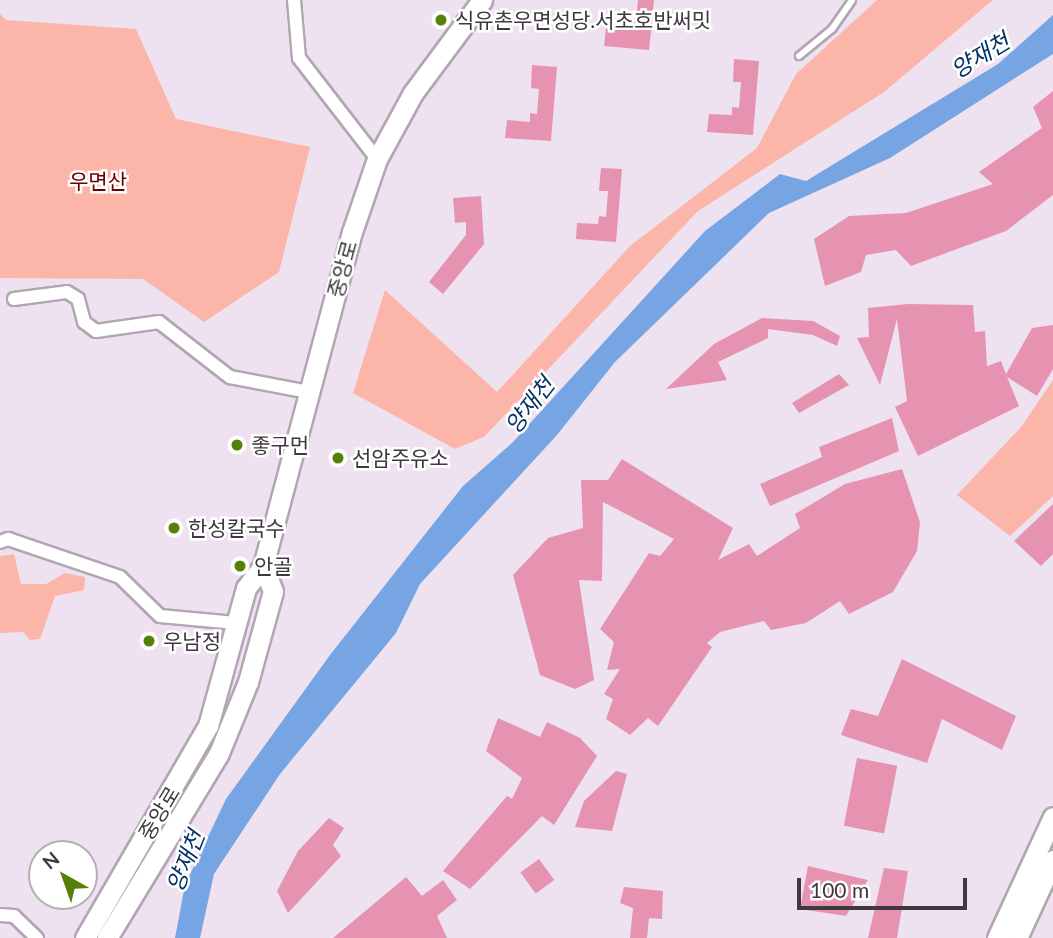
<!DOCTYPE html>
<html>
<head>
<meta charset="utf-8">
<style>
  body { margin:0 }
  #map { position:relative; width:1053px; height:938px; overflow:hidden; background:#efe2f0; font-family:Lato,"Noto Sans KR",sans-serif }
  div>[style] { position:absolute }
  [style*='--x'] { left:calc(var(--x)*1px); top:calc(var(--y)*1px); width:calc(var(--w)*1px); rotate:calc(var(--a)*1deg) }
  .green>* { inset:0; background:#fbb5a9 }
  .water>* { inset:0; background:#77a5e4 }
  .building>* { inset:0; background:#e593b1; transform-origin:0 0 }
  .roads { filter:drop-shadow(2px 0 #b2a6b3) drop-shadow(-2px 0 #b2a6b3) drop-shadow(0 2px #b2a6b3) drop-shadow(0 -2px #b2a6b3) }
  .service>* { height:6px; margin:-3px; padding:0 3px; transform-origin:3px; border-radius:3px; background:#fff }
  .minor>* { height:12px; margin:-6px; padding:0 6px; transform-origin:6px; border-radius:6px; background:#fff }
  .primary>* { height:19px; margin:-9.5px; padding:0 9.5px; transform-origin:9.5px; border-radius:9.5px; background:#fff }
  .trunk>* { height:19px; margin:-9.5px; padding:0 9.5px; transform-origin:9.5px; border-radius:9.5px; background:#fff }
  .dots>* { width:19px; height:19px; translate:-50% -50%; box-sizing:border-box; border:4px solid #fff; border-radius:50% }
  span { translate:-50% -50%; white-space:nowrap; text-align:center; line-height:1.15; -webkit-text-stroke:5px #fff; paint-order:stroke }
  .poi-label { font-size:21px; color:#3e393e }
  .left { translate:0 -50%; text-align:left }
  .park-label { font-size:21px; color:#6a0100 }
  .street-label { font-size:21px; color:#3e393e }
  .water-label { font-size:23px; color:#043269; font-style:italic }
  .north { position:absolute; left:28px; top:840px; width:70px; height:70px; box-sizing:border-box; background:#fff; border:2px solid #b2b0b2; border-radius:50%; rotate:320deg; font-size:19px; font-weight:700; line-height:28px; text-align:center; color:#3e393e }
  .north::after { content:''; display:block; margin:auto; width:24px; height:32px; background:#558109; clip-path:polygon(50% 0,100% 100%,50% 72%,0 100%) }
  .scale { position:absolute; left:797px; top:878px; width:170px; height:32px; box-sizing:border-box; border:4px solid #3e393e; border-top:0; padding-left:9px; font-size:21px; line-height:24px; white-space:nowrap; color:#3e393e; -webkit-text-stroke:5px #fff; paint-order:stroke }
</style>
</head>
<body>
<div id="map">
  <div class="green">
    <div style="clip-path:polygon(877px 0,993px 0,884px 92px,698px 211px,484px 437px,455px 449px,353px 393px,385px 290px,497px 392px,630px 246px,757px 148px,796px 74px)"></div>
    <div style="clip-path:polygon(0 14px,6px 20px,136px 29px,176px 119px,310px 147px,279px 272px,204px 322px,143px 279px,0 278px)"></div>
    <div style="clip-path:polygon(1053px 380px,1053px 496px,1010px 536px,957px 495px,1021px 427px)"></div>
    <div style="clip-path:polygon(14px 554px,21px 584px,46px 584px,65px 573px,85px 577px,84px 590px,55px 596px,40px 639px,30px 640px,23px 632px,0 633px,0 556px)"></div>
  </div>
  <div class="water">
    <div style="clip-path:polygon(1053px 15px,1053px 54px,890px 158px,769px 213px,615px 362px,557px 435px,420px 584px,396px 633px,280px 774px,214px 874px,200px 938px,175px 938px,185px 885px,226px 799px,330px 655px,463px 486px,513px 442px,705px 231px,780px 174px,806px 181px,998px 64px)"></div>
  </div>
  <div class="building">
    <div style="clip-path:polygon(638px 0,654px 0,649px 50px,604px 46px,606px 28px,628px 30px,629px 22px,636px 22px)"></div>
    <div style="clip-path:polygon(734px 59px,759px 61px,753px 135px,707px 132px,709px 114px,732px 115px,732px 107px,739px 108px,741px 82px,733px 82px)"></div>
    <div style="clip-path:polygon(532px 65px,557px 67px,551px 141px,505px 138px,507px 120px,530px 122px,530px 113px,537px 114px,539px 89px,531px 88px)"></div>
    <div style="clip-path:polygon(1053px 91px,1053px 195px,1006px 231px,911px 266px,896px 250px,866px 255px,861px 272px,825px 286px,814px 239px,849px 216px,906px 213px,993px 184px,979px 172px,1042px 128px,1033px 107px)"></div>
    <div style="clip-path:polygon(601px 168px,622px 169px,616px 242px,576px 239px,577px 223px,598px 224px,599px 216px,606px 217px,608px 191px,599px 191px)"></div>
    <div style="clip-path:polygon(481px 196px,484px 244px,443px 294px,429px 282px,466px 235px,466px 222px,455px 223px,453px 198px)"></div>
    <div style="clip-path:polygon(908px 304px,973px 305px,975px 332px,985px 331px,987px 366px,1001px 361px,1006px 374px,1032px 328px,1053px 325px,1053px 369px,1037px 396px,1007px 377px,1019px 406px,918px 456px,895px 407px,907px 401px,897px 319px,880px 385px,857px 338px,869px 337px,868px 308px)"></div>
    <div style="clip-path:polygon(762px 318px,813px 321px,840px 336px,837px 346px,813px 335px,768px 329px,768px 338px,718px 362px,727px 380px,666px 389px,714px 344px)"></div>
    <div style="clip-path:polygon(839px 374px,849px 385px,799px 413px,792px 403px)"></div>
    <div style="clip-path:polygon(892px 418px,899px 451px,770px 506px,760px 484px,822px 457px,819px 447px)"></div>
    <div style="clip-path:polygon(622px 459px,733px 528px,718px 560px,749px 544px,757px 556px,800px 528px,795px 514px,845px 484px,902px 469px,920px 522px,917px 551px,893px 592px,849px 614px,840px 601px,806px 623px,771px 630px,764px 621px,720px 632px,707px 643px,712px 647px,658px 726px,648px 718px,630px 735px,606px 719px,613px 699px,604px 694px,620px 669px,607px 670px,614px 642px,600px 629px,649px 553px,660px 556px,674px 539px,603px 502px,602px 581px,579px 580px,594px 680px,575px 689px,540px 675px,513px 575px,548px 538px,583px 528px,581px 480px,608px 480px)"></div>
    <div style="clip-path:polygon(1053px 504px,1053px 554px,1041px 566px,1014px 541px)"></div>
    <div style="clip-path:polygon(902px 659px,1016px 716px,1002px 750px,942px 719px,927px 763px,841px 735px,851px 709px,878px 716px)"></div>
    <div style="clip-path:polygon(498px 718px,540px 737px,547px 722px,580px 738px,597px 756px,554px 825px,542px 816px,470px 889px,443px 871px,507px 796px,512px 799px,522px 778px,486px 751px)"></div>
    <div style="left:857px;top:758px;width:41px;height:69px;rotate:11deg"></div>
    <div style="clip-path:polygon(616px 771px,627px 774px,612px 831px,575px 827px,584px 801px)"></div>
    <div style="clip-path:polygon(329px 818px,344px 828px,333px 845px,341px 856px,288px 913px,277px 891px,298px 851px)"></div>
    <div style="left:539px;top:859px;width:26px;height:23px;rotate:54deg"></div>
    <div style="clip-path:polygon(808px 866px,868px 880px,846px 916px,800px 909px)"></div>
    <div style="clip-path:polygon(884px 868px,908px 871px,897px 938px,868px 938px)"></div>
    <div style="clip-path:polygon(406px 877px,422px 896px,443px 880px,457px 900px,437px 916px,447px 938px,333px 938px)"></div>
    <div style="clip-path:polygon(624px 887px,663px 891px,662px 919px,649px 918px,647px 938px,630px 938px,633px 908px,620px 903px)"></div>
  </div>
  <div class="roads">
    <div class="service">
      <div style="--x:799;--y:56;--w:43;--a:-39.3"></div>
      <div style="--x:832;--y:29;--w:35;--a:-55"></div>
    </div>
    <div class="minor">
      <div style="--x:294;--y:0;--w:58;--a:85.1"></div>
      <div style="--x:299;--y:58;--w:128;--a:52.3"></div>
      <div style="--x:14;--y:299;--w:53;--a:-7.5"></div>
      <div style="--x:67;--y:292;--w:13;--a:32"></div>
      <div style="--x:78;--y:299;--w:24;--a:75"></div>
      <div style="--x:84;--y:322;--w:15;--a:37"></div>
      <div style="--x:96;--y:331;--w:64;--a:-8.1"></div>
      <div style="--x:159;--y:322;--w:90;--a:37.8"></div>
      <div style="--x:230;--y:377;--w:80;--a:10.8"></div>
      <div style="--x:0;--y:542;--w:9;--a:-21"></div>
      <div style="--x:8;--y:539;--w:118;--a:18.7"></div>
      <div style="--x:120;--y:577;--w:56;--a:44.3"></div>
      <div style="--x:160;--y:616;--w:76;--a:5.3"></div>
      <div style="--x:0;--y:915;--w:14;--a:4"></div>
      <div style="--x:14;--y:916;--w:32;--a:44"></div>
    </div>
    <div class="primary">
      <div style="--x:85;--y:938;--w:245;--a:-59.9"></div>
      <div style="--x:208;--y:726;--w:143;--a:-74.6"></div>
      <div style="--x:246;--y:588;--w:28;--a:-52"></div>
      <div style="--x:263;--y:566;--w:346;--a:-75.1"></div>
      <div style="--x:352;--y:232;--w:77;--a:-71.1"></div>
      <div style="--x:377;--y:159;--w:75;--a:-61.4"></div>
      <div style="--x:413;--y:93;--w:116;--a:-53.4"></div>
      <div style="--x:107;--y:938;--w:216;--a:-58.8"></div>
      <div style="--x:219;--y:753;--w:77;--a:-67.8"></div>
      <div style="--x:248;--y:682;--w:94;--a:-74.6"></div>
      <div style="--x:273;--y:591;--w:27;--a:-112"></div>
    </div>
    <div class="trunk">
      <div style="--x:997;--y:938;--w:133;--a:-65.2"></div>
      <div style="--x:1017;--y:938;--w:86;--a:-65.2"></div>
    </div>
  </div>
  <div class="dots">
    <div style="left:441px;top:20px;background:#558109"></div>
    <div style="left:237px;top:445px;background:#558109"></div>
    <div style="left:338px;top:458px;background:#558109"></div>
    <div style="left:174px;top:528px;background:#558109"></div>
    <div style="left:240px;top:566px;background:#558109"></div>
    <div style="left:149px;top:641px;background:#558109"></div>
  </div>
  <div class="poi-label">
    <span class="left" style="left:455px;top:20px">식유촌우면성당.서초호반써밋</span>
    <span class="left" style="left:251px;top:445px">좋구먼</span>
    <span class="left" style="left:352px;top:458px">선암주유소</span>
    <span class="left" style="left:188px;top:528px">한성칼국수</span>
    <span class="left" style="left:254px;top:566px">안골</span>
    <span class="left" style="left:163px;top:641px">우남정</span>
  </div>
  <div class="park-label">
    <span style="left:98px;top:181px">우면산</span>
  </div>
  <div class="street-label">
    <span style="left:342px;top:269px;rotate:-75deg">중앙로</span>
    <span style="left:159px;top:813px;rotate:-59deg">중앙로</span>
  </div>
  <div class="water-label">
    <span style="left:980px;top:55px;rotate:-31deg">양재천</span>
    <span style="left:529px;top:405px;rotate:-52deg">양재천</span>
    <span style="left:185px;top:861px;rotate:-68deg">양재천</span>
  </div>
  <div class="north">N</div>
  <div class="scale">100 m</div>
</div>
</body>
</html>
